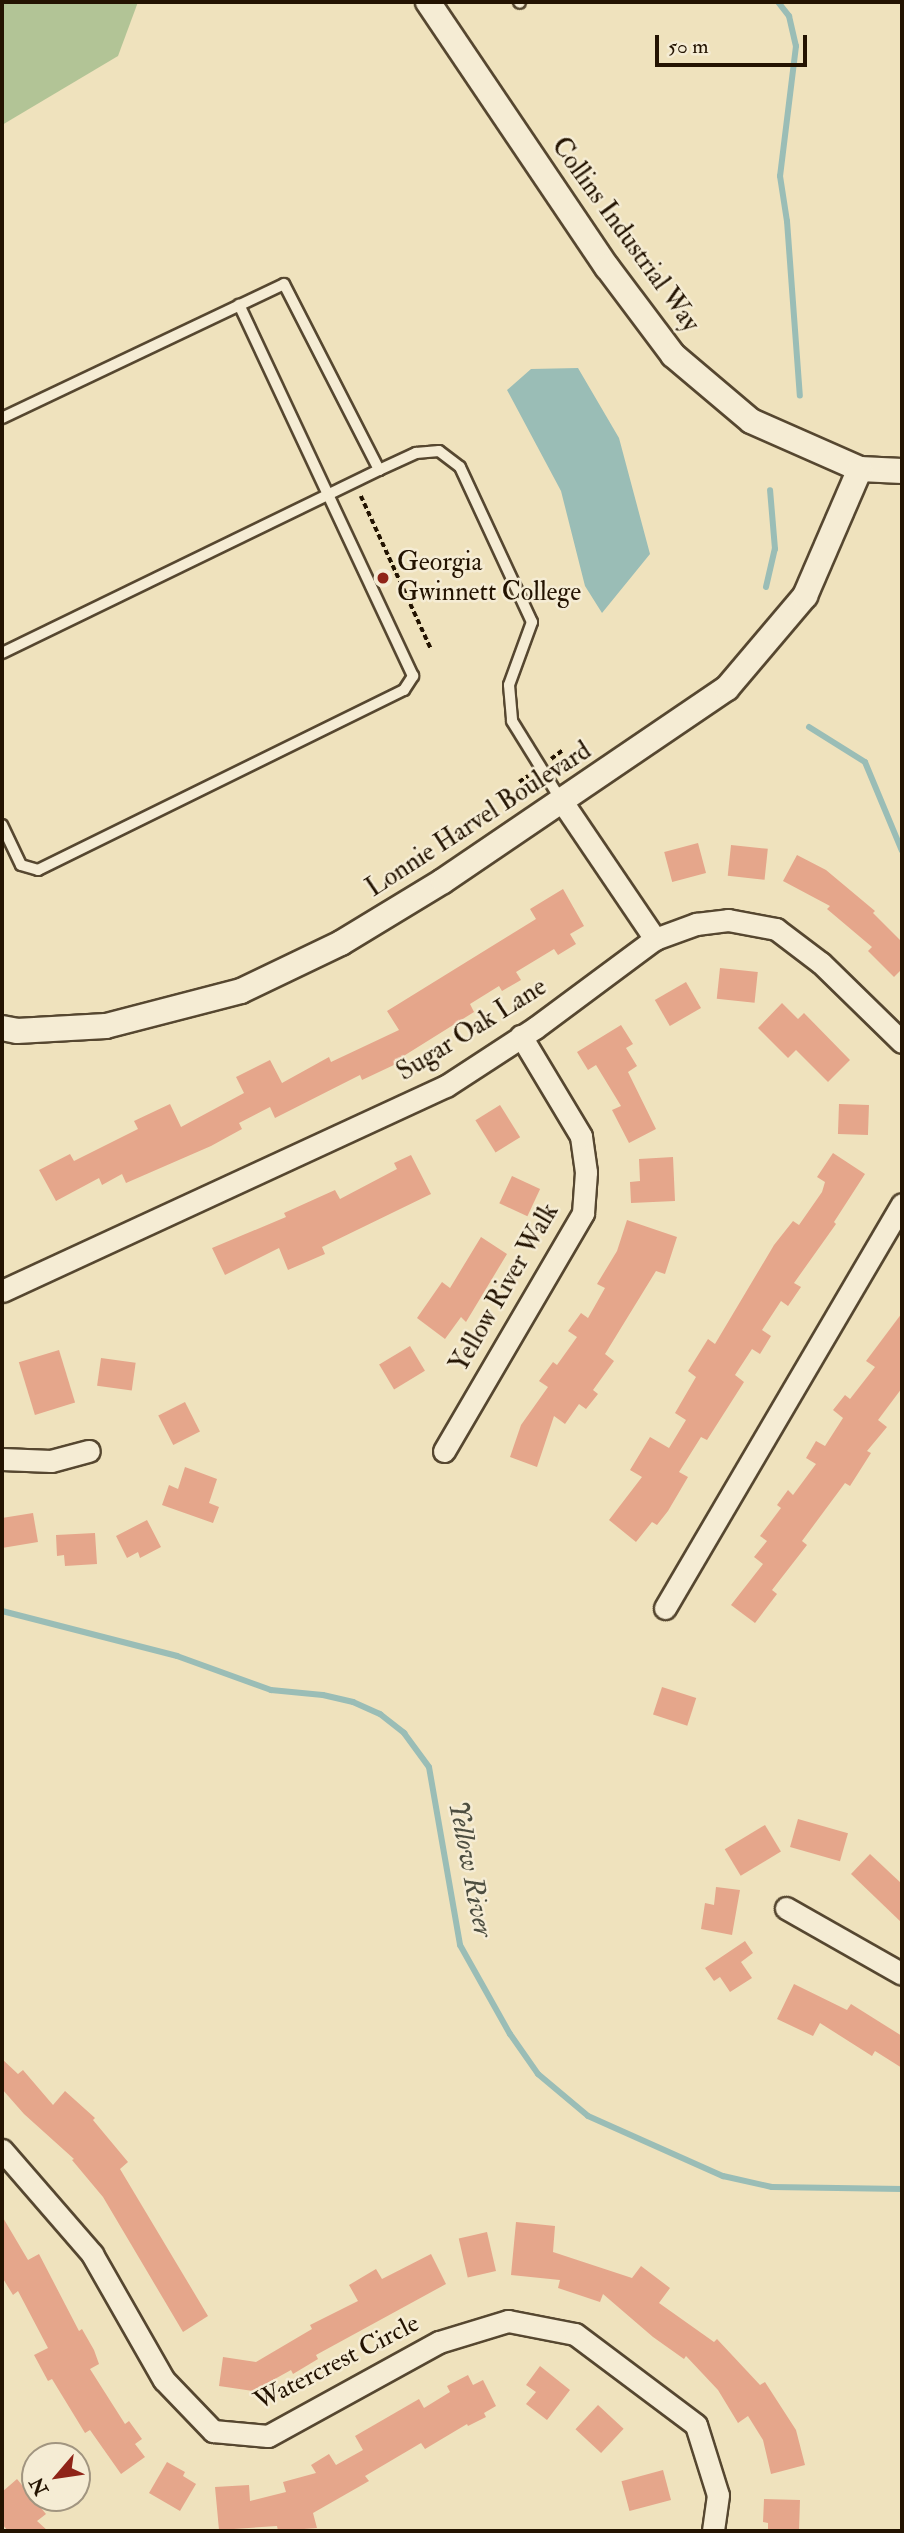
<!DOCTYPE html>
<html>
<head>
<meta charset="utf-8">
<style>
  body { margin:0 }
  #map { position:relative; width:904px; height:2533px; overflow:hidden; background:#efe2bd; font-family:"IM FELL Double Pica",serif }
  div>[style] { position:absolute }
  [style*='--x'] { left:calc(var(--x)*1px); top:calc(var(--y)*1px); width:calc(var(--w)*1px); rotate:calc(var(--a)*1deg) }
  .green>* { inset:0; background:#b2c496 }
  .water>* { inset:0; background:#9abdb6 }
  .stream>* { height:6px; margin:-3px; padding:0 3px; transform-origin:3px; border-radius:3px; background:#9abdb6 }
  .building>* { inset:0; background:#e5a68b; transform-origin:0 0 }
  .path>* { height:3.5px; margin-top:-1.75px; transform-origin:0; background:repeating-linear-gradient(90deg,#231301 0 5px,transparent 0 8.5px) }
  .roads { filter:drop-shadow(2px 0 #564730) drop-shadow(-2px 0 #564730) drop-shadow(0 2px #564730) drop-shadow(0 -2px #564730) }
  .service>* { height:10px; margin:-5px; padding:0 5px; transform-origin:5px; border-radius:5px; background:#f5ecd4 }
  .minor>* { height:21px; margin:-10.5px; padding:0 10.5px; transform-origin:10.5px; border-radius:10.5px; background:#f5ecd4 }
  .tertiary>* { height:24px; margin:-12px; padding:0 12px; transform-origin:12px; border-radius:12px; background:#f5ecd4 }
  .dots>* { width:19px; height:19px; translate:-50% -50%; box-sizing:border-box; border:4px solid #f5ecd4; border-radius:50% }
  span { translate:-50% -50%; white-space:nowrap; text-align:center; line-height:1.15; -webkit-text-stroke:5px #f5ecd4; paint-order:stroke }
  .street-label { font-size:26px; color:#231301 }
  .poi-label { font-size:26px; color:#231301 }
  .left { translate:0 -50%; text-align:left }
  .water-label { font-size:28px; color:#4d4e40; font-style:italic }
  .frame { position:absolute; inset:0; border:4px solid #231301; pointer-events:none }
  .north { position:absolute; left:21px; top:2442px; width:70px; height:70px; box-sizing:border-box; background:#f5ecd4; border:2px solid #a19580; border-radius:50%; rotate:241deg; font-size:19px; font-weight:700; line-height:28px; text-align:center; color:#231301 }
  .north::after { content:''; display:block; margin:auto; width:24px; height:32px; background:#8f2418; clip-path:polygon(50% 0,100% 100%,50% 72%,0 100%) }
  .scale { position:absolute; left:655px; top:35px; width:152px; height:32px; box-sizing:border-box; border:4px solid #231301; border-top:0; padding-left:9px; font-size:21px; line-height:24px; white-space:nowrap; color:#231301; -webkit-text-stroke:5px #f5ecd4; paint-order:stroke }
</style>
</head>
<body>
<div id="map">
  <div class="green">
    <div style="clip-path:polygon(2px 2px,138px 2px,118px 56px,2px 125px)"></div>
  </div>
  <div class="water">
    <div style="clip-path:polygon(578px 368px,619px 438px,650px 554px,602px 613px,585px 586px,561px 491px,507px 390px,531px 369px)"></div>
  </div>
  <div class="stream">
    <div style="--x:778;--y:2;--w:18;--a:52"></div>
    <div style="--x:789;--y:16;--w:31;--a:77"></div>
    <div style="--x:796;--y:46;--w:131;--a:97"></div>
    <div style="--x:780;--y:176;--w:46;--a:81.2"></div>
    <div style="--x:787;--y:221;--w:175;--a:85.8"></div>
    <div style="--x:766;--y:587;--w:39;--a:-77"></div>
    <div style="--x:775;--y:549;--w:59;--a:-94.8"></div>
    <div style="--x:809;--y:727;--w:66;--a:32"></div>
    <div style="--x:865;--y:762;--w:96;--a:67.4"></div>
    <div style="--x:2;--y:1611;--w:181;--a:14.4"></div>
    <div style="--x:177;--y:1656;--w:100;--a:19.9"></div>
    <div style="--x:271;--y:1690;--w:52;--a:5.5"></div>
    <div style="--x:323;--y:1695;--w:31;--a:13"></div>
    <div style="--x:353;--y:1702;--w:30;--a:24"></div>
    <div style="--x:380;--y:1714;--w:31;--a:38"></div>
    <div style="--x:404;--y:1733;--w:42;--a:53.7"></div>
    <div style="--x:429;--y:1767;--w:181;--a:80.1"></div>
    <div style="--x:460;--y:1945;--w:102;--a:60.7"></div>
    <div style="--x:510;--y:2034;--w:49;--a:55"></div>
    <div style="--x:538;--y:2074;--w:65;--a:40"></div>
    <div style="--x:588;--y:2116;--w:148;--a:24"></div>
    <div style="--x:723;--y:2176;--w:50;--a:12.7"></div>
    <div style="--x:772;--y:2187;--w:130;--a:0.9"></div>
  </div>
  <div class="building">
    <div style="left:698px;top:843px;width:31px;height:35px;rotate:75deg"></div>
    <div style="left:731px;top:845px;width:37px;height:31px;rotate:6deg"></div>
    <div style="clip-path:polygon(797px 855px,826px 870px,875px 911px,873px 913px,902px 942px,902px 969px,894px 977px,868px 951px,872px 947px,827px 909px,830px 906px,783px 881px)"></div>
    <div style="clip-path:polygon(563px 889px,584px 926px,570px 934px,576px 944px,558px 955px,554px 949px,516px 972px,521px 980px,502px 991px,499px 986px,470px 1004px,474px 1012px,394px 1062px,396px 1064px,362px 1080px,360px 1075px,275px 1118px,270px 1107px,239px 1123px,242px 1129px,211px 1146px,126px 1183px,122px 1174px,102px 1185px,99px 1178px,56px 1201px,39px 1170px,70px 1154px,74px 1161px,138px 1129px,134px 1121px,170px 1104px,181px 1127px,244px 1093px,236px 1077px,270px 1060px,282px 1083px,329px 1057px,331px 1062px,399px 1030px,387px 1011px,536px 919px,530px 909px)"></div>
    <div style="left:720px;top:968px;width:38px;height:31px;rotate:6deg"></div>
    <div style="left:686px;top:982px;width:30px;height:36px;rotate:60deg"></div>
    <div style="clip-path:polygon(782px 1003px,798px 1019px,804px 1013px,850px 1060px,828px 1082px,796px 1050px,788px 1058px,758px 1028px)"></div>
    <div style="clip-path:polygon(621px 1025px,633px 1044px,626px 1048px,637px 1066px,628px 1072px,656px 1129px,629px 1143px,612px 1110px,621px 1106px,596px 1065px,588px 1070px,577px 1052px)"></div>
    <div style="left:839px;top:1104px;width:30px;height:30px;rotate:2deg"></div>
    <div style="left:500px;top:1105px;width:38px;height:29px;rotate:58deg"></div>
    <div style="clip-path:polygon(833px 1153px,865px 1174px,834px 1222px,836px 1224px,794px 1283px,801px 1287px,788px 1306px,781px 1301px,762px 1330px,771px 1336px,760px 1354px,752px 1349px,735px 1375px,744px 1382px,707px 1440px,701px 1437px,679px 1472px,688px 1477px,668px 1511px,657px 1525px,652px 1522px,636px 1542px,609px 1520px,642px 1477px,630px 1470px,650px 1437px,669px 1448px,686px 1420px,675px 1413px,696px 1377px,688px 1371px,708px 1339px,715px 1344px,774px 1245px,793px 1221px,799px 1225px,822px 1192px,825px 1182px,817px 1177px)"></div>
    <div style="clip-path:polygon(411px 1155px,431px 1194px,322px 1247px,325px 1254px,288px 1270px,279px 1248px,225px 1275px,212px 1248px,286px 1217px,284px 1213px,335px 1190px,340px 1199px,397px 1169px,394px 1163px)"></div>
    <div style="clip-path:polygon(673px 1157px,675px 1201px,631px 1203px,630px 1182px,640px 1181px,639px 1159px)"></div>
    <div style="left:512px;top:1176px;width:31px;height:30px;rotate:25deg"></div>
    <div style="clip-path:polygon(627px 1220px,677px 1237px,665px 1274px,656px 1271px,605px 1354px,614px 1361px,593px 1390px,598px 1394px,586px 1409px,579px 1404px,565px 1424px,554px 1416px,537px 1467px,510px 1457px,521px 1425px,548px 1387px,539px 1381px,553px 1362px,557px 1365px,577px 1337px,568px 1331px,581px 1313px,588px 1318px,605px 1288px,597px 1284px,617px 1251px)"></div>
    <div style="clip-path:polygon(481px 1237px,507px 1254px,466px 1322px,461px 1317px,445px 1339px,417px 1318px,442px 1282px,450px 1288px)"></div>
    <div style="clip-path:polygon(902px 1313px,902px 1388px,878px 1420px,887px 1427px,867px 1451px,871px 1453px,850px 1486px,845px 1483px,802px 1541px,807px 1545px,772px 1590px,777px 1594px,755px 1623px,731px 1605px,763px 1564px,754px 1557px,767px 1541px,760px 1536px,781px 1508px,777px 1505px,788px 1490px,793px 1495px,816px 1464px,806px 1458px,816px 1441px,825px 1446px,843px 1418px,833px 1410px,845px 1395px,850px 1399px,875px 1367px,866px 1361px)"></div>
    <div style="left:410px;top:1346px;width:29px;height:36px;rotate:59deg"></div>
    <div style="left:59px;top:1350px;width:55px;height:42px;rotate:73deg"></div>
    <div style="left:101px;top:1358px;width:35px;height:28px;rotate:8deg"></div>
    <div style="left:185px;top:1402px;width:33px;height:30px;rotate:63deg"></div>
    <div style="clip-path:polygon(185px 1467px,217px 1479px,209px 1503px,219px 1507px,213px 1523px,162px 1505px,169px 1485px,178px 1489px)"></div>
    <div style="clip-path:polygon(33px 1513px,38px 1542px,2px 1548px,2px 1518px)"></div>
    <div style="clip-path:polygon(147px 1520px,161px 1547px,140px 1558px,138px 1552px,127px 1558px,116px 1536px)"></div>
    <div style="clip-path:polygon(95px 1533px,97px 1564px,65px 1566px,64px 1555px,57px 1556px,56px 1535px)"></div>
    <div style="left:662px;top:1687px;width:36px;height:29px;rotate:18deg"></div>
    <div style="left:798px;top:1819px;width:52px;height:29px;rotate:16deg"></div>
    <div style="left:765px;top:1825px;width:31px;height:47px;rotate:59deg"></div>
    <div style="clip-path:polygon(870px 1854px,902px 1884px,902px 1923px,851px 1874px)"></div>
    <div style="clip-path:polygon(716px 1887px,740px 1890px,732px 1935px,701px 1929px,705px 1903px,714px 1905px)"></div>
    <div style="clip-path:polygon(745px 1941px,753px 1953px,741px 1962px,752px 1978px,730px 1992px,720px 1977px,714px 1981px,705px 1968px)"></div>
    <div style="clip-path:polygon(794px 1984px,847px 2010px,851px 2004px,902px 2036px,902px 2068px,875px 2051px,872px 2056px,820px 2023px,813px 2036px,777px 2019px)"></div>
    <div style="clip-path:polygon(2px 2059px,18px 2074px,23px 2070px,53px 2105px,65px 2091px,95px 2118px,93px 2120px,128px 2162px,120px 2169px,208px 2316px,183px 2332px,103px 2197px,72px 2160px,74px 2159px,24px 2114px,2px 2089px)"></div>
    <div style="clip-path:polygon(2px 2216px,28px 2260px,39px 2254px,79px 2331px,82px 2329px,94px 2350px,99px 2364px,90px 2369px,125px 2424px,129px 2421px,142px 2439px,135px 2444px,145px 2457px,121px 2474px,90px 2430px,85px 2433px,52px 2379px,48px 2381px,34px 2355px,48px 2348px,18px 2291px,13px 2295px,2px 2277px)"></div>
    <div style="clip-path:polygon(516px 2222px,555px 2226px,553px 2252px,632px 2278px,641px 2266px,670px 2288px,659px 2303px,714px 2342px,717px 2339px,760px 2385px,765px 2382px,796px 2430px,805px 2465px,771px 2474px,763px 2440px,748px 2416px,738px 2423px,718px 2390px,686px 2356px,684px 2359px,653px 2337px,603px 2294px,600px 2302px,558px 2288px,560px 2280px,511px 2275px)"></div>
    <div style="left:487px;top:2232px;width:40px;height:29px;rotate:77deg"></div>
    <div style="clip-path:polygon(431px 2254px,446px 2284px,316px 2355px,318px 2359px,293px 2374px,291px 2370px,253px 2391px,219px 2386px,223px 2357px,256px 2362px,312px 2329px,310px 2325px,358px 2301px,349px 2285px,376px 2269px,382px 2279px)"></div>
    <div style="clip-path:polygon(540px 2366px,570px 2390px,547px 2420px,526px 2404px,536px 2392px,526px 2385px)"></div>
    <div style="clip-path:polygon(468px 2375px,473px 2385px,483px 2380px,496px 2406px,484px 2413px,486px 2417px,468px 2426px,467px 2424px,425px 2449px,421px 2443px,365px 2476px,369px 2481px,313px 2513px,317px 2528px,278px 2531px,277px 2526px,219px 2530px,215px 2487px,249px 2485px,250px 2501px,286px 2492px,283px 2482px,316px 2473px,311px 2465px,329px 2454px,336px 2465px,363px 2450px,355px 2436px,419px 2399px,424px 2408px,450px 2392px,447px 2386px)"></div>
    <div style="left:598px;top:2405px;width:35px;height:33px;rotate:43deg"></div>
    <div style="clip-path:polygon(167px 2462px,185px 2472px,183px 2476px,196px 2484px,180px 2511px,149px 2493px)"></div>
    <div style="left:663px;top:2470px;width:31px;height:43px;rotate:75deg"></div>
    <div style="clip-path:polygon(17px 2479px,46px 2514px,37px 2521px,48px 2531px,8px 2531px,2px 2524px,2px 2492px)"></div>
    <div style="clip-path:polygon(764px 2499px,800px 2500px,799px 2531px,768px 2531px,768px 2523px,763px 2522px)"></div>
  </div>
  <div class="path">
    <div style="--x:361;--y:496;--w:168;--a:65.4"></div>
    <div style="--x:551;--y:759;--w:15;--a:-37"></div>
    <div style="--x:519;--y:782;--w:11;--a:-34"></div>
  </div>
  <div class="roads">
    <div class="service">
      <div style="--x:519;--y:2;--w:1;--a:45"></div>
      <div style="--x:2;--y:418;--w:312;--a:-25.4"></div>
      <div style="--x:284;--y:284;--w:209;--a:62.9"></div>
      <div style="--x:379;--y:470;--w:41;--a:-24.7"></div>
      <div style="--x:416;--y:453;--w:23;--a:-5"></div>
      <div style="--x:439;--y:451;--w:26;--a:37"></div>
      <div style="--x:460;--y:467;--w:171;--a:65.1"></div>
      <div style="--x:532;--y:622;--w:67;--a:110.1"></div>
      <div style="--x:509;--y:685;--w:36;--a:85"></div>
      <div style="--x:512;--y:721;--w:93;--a:58.2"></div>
      <div style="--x:2;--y:653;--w:419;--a:-25.9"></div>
      <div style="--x:2;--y:825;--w:44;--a:64.6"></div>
      <div style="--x:21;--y:865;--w:18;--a:16"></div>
      <div style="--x:38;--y:870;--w:408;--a:-26.2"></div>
      <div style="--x:404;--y:690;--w:17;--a:-57"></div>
      <div style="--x:413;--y:676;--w:410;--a:-115.1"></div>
    </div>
    <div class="minor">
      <div style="--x:561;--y:800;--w:168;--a:55.9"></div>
      <div style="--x:2;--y:1291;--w:489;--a:-24.8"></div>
      <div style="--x:446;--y:1086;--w:106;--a:-33.1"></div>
      <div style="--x:535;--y:1028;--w:149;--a:-36.6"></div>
      <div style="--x:655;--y:939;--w:44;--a:-20.1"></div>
      <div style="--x:696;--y:924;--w:32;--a:-7"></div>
      <div style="--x:728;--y:920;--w:49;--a:10.6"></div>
      <div style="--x:776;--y:929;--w:56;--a:37.1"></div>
      <div style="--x:821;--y:963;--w:113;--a:44.3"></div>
      <div style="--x:444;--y:1451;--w:276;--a:-59.7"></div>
      <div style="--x:583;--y:1213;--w:41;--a:-85.8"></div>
      <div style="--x:586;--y:1172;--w:36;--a:-98"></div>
      <div style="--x:581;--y:1136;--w:117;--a:-121"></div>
      <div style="--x:2;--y:1459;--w:49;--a:2.3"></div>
      <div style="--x:51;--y:1461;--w:39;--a:-15"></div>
      <div style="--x:665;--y:1608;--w:468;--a:-59.6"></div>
      <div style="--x:786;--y:1908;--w:133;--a:29.6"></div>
      <div style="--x:2;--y:2150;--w:138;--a:49.1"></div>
      <div style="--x:92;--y:2254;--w:145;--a:60.3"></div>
      <div style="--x:164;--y:2380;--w:71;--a:46.1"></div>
      <div style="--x:213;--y:2431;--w:55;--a:5.2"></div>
      <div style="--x:268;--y:2436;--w:195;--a:-28.8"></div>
      <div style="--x:439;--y:2342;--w:72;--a:-16.9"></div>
      <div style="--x:508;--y:2321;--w:68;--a:11"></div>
      <div style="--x:575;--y:2334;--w:151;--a:36.9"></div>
      <div style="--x:696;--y:2425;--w:73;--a:72.6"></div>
      <div style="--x:718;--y:2495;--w:36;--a:98"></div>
    </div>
    <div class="tertiary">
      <div style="--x:428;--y:2;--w:320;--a:56"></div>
      <div style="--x:607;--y:267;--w:110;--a:53.1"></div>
      <div style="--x:673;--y:355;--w:102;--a:40.2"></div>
      <div style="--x:751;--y:421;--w:119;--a:23.8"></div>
      <div style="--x:860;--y:469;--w:42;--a:2.7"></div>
      <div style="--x:2;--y:1028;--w:15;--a:11"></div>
      <div style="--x:17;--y:1031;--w:89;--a:-3.2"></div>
      <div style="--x:106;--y:1026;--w:139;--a:-14.5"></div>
      <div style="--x:241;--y:991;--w:111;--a:-25.6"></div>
      <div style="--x:341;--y:943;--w:119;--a:-31.3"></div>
      <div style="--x:443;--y:881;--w:343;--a:-34.2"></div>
      <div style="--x:727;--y:688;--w:121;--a:-49.7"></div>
      <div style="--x:805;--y:596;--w:138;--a:-66.6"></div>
    </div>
  </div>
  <div class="dots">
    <div style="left:383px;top:578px;background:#8f2418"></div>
  </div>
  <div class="street-label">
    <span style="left:625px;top:235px;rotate:54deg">Collins Industrial Way</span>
    <span style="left:479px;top:820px;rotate:-33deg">Lonnie Harvel Boulevard</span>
    <span style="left:472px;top:1030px;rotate:-32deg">Sugar Oak Lane</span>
    <span style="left:505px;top:1288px;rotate:-60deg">Yellow River Walk</span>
    <span style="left:337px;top:2363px;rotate:-27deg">Watercrest Circle</span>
  </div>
  <div class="poi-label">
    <span class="left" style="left:397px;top:578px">Georgia<br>Gwinnett College</span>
  </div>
  <div class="water-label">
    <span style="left:470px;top:1869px;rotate:79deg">Yellow River</span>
  </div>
  <div class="frame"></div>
  <div class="north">N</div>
  <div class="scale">50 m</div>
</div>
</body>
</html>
